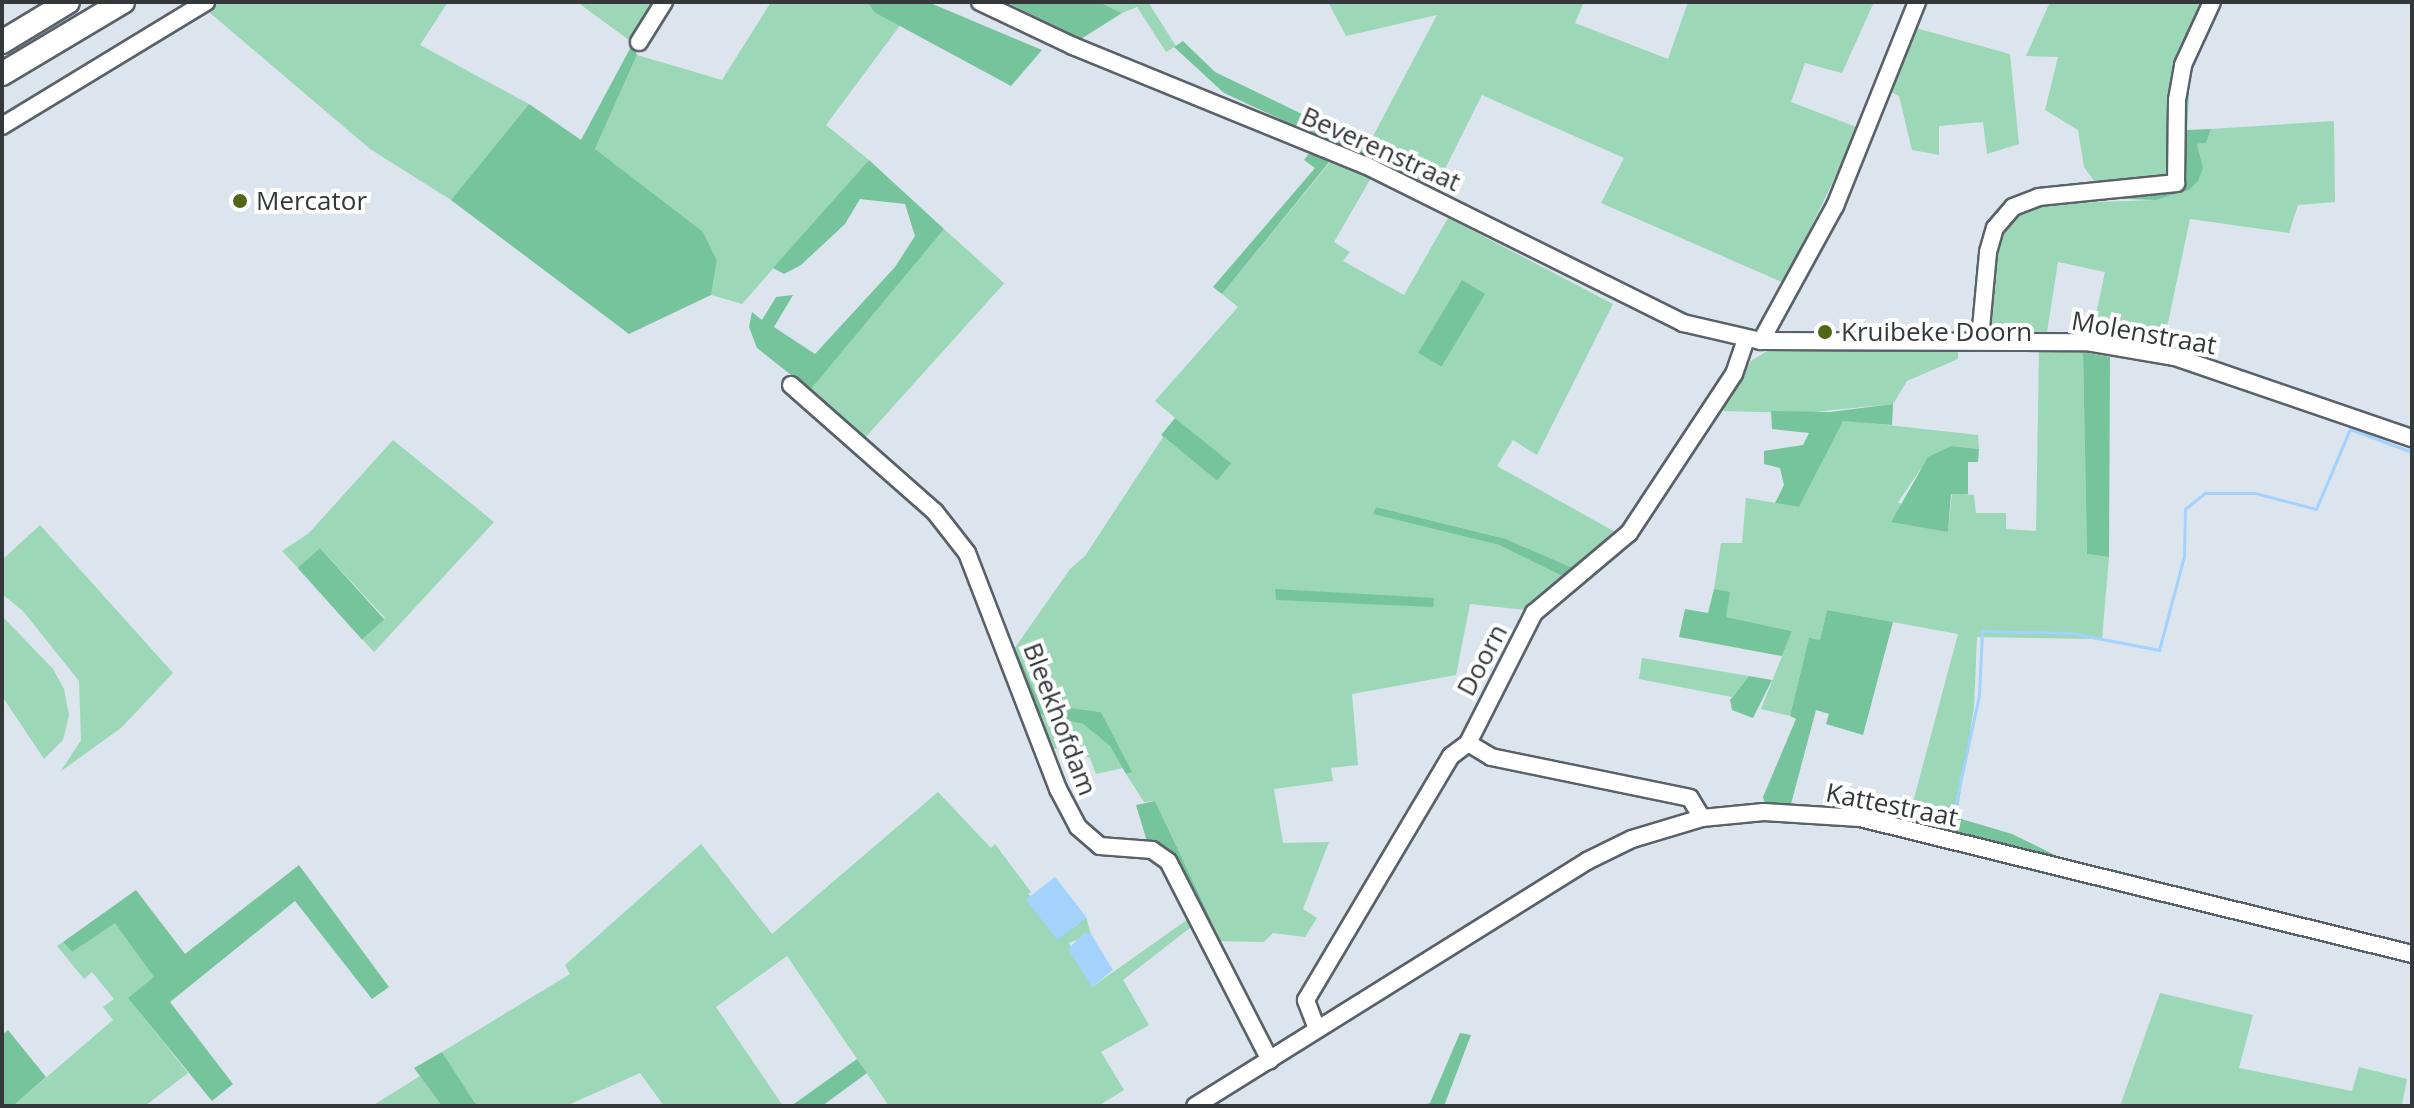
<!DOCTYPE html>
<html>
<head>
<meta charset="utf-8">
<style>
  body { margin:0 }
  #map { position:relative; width:2414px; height:1108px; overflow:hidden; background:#dce4ee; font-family:"Open Sans",sans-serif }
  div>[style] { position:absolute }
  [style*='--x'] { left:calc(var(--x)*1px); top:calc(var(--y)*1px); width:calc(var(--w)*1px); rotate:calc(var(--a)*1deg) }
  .green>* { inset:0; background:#9cd7b7; transform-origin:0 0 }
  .forest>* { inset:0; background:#76c49c; transform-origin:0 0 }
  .water>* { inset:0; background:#a3d2fd; transform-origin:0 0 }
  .stream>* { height:3px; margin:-1.5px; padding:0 1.5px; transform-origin:1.5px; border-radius:1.5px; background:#a3d2fd }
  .roads { filter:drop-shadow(2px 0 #5a6169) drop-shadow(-2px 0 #5a6169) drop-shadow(0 2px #5a6169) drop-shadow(0 -2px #5a6169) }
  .minor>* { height:16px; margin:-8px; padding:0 8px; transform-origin:8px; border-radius:8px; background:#fff }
  .highway>* { height:22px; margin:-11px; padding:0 11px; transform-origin:11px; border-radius:11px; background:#fff }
  .dots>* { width:22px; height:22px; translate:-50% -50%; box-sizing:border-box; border:4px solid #fff; border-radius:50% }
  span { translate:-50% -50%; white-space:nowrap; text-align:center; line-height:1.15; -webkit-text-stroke:8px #fff; paint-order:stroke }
  .street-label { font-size:26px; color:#35383b }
  .poi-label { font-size:26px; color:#35383b }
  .left { translate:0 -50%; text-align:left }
  .frame { position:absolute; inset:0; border:4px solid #35383b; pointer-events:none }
</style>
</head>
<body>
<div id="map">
  <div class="green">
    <div style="clip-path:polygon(212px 2px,448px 2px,420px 45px,529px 104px,451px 200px,370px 149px,203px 7px)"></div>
    <div style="clip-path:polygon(577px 2px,656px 2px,633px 43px)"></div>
    <div style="clip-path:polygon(771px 2px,867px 2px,874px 12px,901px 24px,826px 125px,869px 160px,742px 304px,711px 295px,717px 261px,595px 149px,637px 55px,722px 80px)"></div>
    <div style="clip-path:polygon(1099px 2px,1148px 2px,1176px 46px,1166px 52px,1137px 7px,1122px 13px)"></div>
    <div style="clip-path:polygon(1328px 2px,1584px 2px,1575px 23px,1668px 59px,1688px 2px,1874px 2px,1842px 73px,1805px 63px,1791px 102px,1859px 128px,1784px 283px,1601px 203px,1624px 158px,1482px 95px,1434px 191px,1362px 157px,1437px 15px,1346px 36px)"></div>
    <div style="clip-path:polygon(2050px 2px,2206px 2px,2172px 133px,2170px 179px,2097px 185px,2084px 167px,2078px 130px,2045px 110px,2058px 57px,2026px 56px)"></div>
    <div style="clip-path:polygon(1912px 27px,2010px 54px,2019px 144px,1987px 154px,1983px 122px,1939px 126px,1939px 155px,1912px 150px,1899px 96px,1889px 91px)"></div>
    <div style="clip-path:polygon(2334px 121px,2335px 202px,2298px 205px,2289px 233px,2190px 219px,2163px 346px,2092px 334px,2105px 272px,2058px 262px,2047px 332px,1990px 331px,1986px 325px,1995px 246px,2006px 219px,2040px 204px,2156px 200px,2189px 190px,2203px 168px,2197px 144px,2206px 143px,2211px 129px)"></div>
    <div style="clip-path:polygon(1331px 161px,1371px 178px,1334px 242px,1350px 252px,1343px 261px,1404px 295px,1448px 218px,1613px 304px,1537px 455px,1513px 440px,1497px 466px,1617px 533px,1573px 568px,1506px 539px,1376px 507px,1374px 514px,1499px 545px,1562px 576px,1527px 610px,1470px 604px,1456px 675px,1352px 694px,1358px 765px,1331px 768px,1333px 781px,1274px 789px,1283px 843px,1329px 842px,1303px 909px,1317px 918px,1305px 937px,1273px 933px,1264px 942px,1215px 941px,1206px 924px,1212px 920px,1155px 801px,1144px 802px,1126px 774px,1131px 772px,1101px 712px,1040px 704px,1014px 649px,1070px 569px,1085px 556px,1163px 437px,1216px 479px,1230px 464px,1155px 401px,1238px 307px,1222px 294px)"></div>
    <div style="left:944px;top:229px;width:81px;height:209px;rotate:42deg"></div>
    <div style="clip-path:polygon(1769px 350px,1958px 350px,1958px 359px,1907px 381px,1893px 404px,1803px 413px,1722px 411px,1751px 361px)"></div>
    <div style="clip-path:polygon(2039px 350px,2083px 352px,2087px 554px,2109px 557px,2102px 639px,1977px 637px,1974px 707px,1954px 834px,1908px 821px,1958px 634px,1827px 610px,1820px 640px,1809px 639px,1790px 716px,1761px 709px,1792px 631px,1725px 617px,1729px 593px,1714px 589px,1721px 543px,1742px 543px,1746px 498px,1799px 507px,1843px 420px,1978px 435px,1979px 449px,1951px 446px,1920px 470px,1898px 502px,1948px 532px,1952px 493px,1974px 495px,1976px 513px,2006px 513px,2006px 529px,2036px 531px)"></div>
    <div style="clip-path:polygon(393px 440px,494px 522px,374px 652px,362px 639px,385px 618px,320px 548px,298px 568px,282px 551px,309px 533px)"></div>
    <div style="clip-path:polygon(40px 525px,173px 673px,121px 728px,61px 771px,81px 740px,79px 681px,23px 611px,2px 594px,2px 560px)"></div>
    <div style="clip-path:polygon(2px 616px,53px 669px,64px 689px,69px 715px,63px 740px,44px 759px,2px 696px)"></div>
    <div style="clip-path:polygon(1642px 658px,1749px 676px,1732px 697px,1639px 679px)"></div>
    <div style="clip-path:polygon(1035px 713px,1083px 724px,1110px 746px,1123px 768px,1096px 774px,1090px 758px,1066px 747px,1047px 750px)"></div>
    <div style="clip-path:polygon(938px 792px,991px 848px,995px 844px,1031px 892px,1028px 894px,1073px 928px,1086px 917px,1091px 934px,1069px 943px,1092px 987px,1191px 917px,1195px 924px,1123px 980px,1149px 1025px,1101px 1052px,1124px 1090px,1098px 1106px,889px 1106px,787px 956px,716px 1007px,783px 1106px,664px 1106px,640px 1073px,566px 1106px,477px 1106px,442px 1052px,570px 974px,565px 965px,701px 844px,772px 934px)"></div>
    <div style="clip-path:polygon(115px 922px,155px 977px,129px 999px,188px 1073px,145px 1106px,13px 1106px,113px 1020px,103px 1007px,114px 999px,92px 972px,84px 979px,57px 946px,63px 942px,72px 952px)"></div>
    <div style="clip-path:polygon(2160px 993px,2253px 1015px,2239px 1068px,2352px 1091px,2359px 1067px,2407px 1079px,2402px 1104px,2120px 1106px)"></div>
    <div style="clip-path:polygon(420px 1076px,442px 1106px,372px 1106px)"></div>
  </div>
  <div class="forest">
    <div style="clip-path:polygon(867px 2px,928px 2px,1042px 50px,1011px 86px,874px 12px)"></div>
    <div style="clip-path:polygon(1006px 2px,1099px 2px,1122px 13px,1081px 39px)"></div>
    <div style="clip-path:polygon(1183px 41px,1215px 72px,1368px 146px,1362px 157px,1224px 93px,1174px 47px)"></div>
    <div style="clip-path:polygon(633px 43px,637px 55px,595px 149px,703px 232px,717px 261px,711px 295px,629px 334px,451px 200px,529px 104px,581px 140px)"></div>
    <div style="clip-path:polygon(2176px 63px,2190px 72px,2187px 130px,2211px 129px,2206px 143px,2197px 144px,2203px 168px,2198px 181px,2189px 190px,2156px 200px,2099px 198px,2170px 178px,2167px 103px)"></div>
    <div style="clip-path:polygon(1310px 152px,1330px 161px,1222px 294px,1213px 287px,1315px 168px,1304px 160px)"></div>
    <div style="clip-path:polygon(869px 160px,944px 229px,810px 390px,757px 348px,749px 327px,752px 312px,762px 320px,776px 297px,793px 295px,774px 327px,815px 354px,895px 267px,915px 236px,905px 204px,860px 199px,845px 224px,801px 265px,784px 274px,773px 268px)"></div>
    <div style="left:1462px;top:280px;width:27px;height:85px;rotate:31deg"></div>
    <div style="clip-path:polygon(2083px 352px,2110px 357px,2109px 557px,2087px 554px)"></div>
    <div style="clip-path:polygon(1893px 404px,1892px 425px,1843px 421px,1799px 507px,1775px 503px,1784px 485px,1780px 468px,1764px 464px,1764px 451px,1803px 445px,1809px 433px,1772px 429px,1771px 411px,1830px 412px)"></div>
    <div style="left:1175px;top:418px;width:72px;height:22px;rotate:39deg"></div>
    <div style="clip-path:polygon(1951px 446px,1979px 449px,1978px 462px,1968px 462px,1968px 494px,1951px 494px,1948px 532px,1891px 522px,1928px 457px)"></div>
    <div style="clip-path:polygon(1376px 507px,1506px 539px,1573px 568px,1562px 576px,1499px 545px,1373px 514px)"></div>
    <div style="left:320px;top:548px;width:96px;height:30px;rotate:48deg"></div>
    <div style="clip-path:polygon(1275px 589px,1434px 598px,1433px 607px,1276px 600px)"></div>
    <div style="clip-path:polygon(1714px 589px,1730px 592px,1726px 617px,1792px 631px,1782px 656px,1679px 637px,1685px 609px,1708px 613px)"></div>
    <div style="clip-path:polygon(1827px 610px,1893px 622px,1863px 735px,1826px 724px,1829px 714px,1816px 710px,1791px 804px,1765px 804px,1763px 797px,1796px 719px,1790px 716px,1809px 638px,1820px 640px)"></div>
    <div style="clip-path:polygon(1007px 630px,1040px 704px,1101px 712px,1132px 772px,1126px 774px,1110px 746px,1083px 724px,1026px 711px,994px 636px)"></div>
    <div style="clip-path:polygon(1749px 676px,1772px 680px,1753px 718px,1732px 710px,1730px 700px)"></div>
    <div style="clip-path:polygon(1155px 801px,1212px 921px,1206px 924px,1148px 845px,1136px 805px)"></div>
    <div style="clip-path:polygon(1958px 818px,2012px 834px,2069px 862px,1954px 834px)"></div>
    <div style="clip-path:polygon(299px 865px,389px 987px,372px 999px,295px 901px,170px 1002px,233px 1084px,212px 1101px,128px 998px,154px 977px,115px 923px,72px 952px,63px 942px,136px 890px,185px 954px)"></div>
    <div style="clip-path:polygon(8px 1030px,46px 1077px,13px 1106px,2px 1106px,2px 1035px)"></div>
    <div style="clip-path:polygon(1460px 1033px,1471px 1035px,1444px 1106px,1421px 1106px,1430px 1103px)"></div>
    <div style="clip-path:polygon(442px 1052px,477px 1106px,442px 1106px,414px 1068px)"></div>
    <div style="clip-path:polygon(857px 1059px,867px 1073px,822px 1106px,791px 1106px)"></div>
  </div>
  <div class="water">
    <div style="left:1055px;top:877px;width:51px;height:37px;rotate:52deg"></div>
    <div style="clip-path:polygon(1085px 932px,1091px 934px,1113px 970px,1092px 987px,1068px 949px)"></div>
  </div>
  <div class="stream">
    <div style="--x:1952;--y:820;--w:128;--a:-77.8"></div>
    <div style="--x:1979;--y:695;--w:64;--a:-87.3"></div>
    <div style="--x:1982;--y:631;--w:89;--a:1.3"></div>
    <div style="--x:2071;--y:633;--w:90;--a:10.9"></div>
    <div style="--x:2159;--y:650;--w:97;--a:-75.1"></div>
    <div style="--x:2184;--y:556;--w:47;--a:-88.8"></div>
    <div style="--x:2185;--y:509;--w:26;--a:-39"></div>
    <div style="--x:2205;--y:493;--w:50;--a:0"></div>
    <div style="--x:2255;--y:493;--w:63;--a:14.7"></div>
    <div style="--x:2316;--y:509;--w:87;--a:-67"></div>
    <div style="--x:2350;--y:429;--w:66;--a:20.4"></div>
  </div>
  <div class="roads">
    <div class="minor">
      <div style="--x:980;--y:2;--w:103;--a:25.3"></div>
      <div style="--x:1073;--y:46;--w:315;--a:22.2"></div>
      <div style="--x:1365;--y:165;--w:355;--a:26.4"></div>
      <div style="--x:1683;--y:323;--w:80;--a:13"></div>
      <div style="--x:1761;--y:341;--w:326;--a:0.2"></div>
      <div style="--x:2087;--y:342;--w:89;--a:9.7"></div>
      <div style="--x:2175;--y:357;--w:250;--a:18.9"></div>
      <div style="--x:639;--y:42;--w:47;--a:-58"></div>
      <div style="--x:2;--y:126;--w:239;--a:-31.3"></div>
      <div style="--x:1980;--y:339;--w:87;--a:-84.7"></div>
      <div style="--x:1988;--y:252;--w:25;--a:-74"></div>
      <div style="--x:1995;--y:228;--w:28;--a:-49"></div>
      <div style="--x:2013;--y:207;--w:28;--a:-21"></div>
      <div style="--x:2039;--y:197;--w:138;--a:-5.8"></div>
      <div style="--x:2176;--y:183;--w:83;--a:-89.3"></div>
      <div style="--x:2177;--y:100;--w:36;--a:-80"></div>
      <div style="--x:2183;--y:65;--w:69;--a:-65.3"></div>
      <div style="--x:1761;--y:341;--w:154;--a:-61.3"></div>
      <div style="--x:1835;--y:206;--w:220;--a:-68.1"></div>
      <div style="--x:791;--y:385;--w:192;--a:41.4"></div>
      <div style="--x:935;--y:512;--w:52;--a:52"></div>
      <div style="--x:967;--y:553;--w:253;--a:68.9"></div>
      <div style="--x:1058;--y:789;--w:43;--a:62.2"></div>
      <div style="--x:1078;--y:827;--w:29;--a:41"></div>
      <div style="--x:1100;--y:846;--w:52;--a:4.4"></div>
      <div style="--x:1152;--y:850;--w:19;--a:35"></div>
      <div style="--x:1168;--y:861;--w:224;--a:62.9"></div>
      <div style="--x:1468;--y:743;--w:27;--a:31"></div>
      <div style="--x:1491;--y:757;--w:203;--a:11.6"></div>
      <div style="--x:1690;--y:798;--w:23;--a:59"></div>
      <div style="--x:1317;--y:1029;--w:31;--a:-111"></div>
      <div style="--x:1306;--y:1000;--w:284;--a:-59.3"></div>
      <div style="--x:1451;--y:756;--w:21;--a:-37"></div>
      <div style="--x:1468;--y:743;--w:146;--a:-63.1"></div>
      <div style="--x:1534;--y:613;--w:124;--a:-40.1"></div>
      <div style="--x:1629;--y:533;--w:191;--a:-56.6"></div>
      <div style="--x:1734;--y:374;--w:37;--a:-71"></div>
      <div style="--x:1195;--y:1106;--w:462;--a:-32"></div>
      <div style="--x:1587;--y:861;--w:50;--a:-26.1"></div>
      <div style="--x:1632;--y:839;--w:73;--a:-16.7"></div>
      <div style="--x:1702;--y:818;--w:62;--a:-5.5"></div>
      <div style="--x:1764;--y:812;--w:96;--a:3.6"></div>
      <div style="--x:1860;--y:818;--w:569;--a:13.84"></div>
    </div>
    <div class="highway">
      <div style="--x:2;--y:42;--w:77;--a:-31.2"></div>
      <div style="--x:2;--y:74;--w:141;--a:-30.8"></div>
    </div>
  </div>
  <div class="dots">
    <div style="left:240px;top:201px;background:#506715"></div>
    <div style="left:1825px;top:332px;background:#506715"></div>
  </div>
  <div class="street-label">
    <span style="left:1381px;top:149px;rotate:24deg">Beverenstraat</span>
    <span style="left:2144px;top:333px;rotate:10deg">Molenstraat</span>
    <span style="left:1482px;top:660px;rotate:-62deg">Doorn</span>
    <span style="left:1060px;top:719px;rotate:69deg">Bleekhofdam</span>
    <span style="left:1892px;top:805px;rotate:11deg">Kattestraat</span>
  </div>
  <div class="poi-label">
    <span class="left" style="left:256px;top:201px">Mercator</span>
    <span class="left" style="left:1841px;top:332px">Kruibeke Doorn</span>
  </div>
  <div class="frame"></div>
</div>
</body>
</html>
